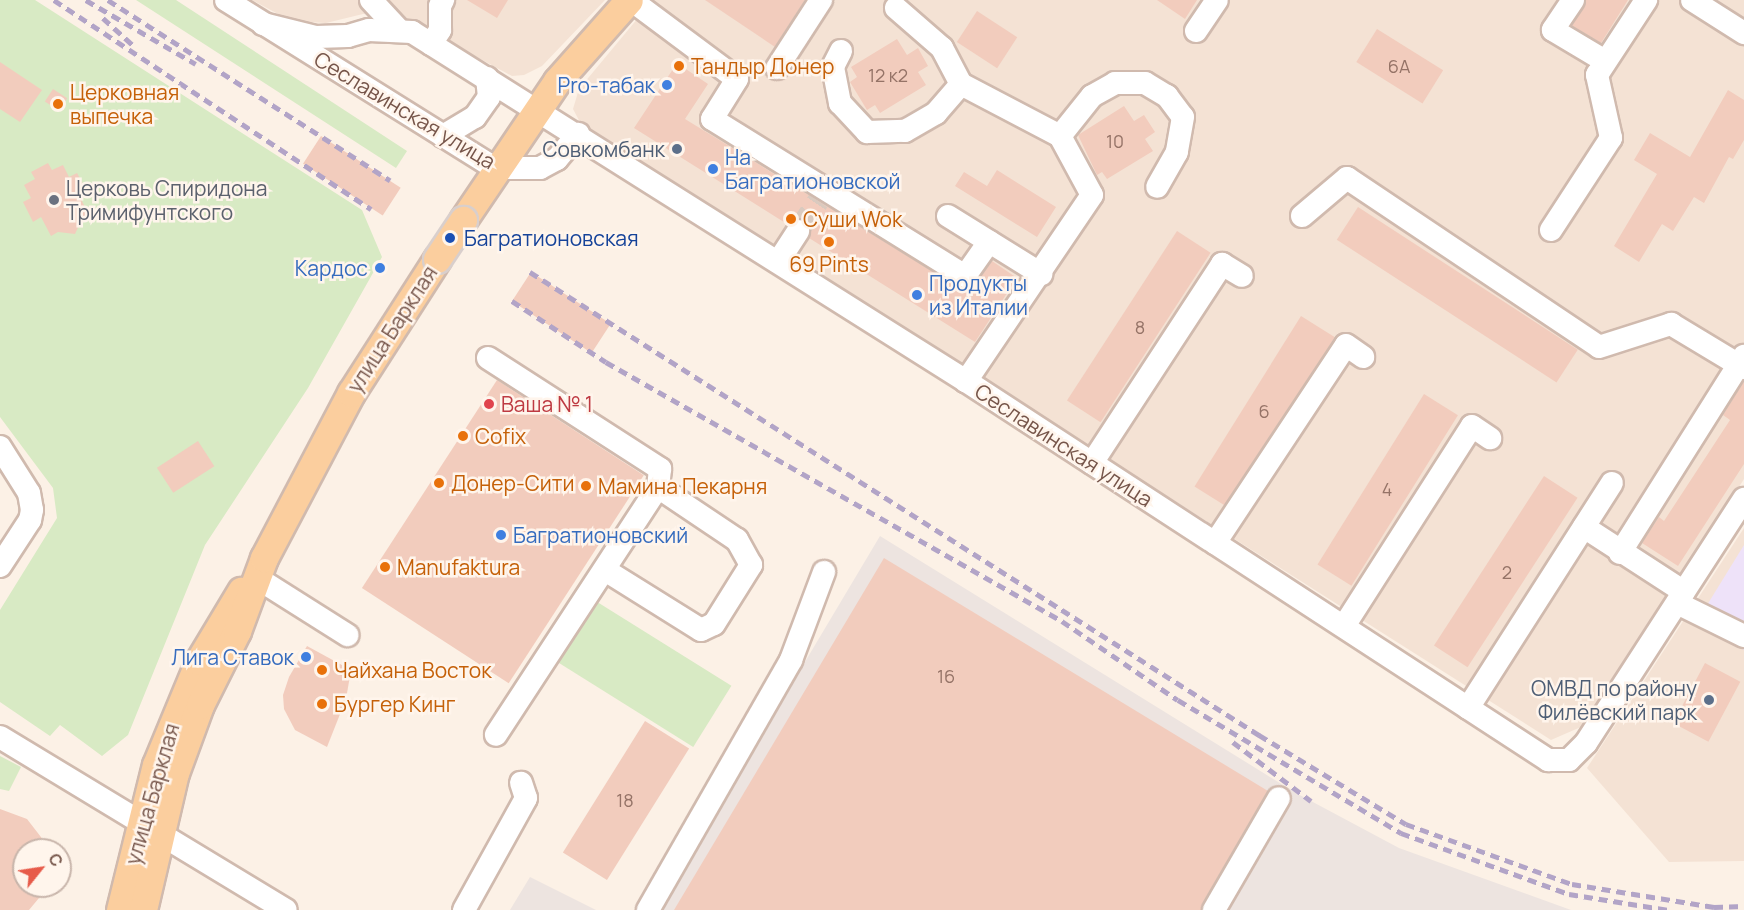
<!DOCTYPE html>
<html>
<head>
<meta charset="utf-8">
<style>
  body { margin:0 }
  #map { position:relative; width:1744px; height:910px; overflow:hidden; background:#fcf1e6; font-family:Manrope,sans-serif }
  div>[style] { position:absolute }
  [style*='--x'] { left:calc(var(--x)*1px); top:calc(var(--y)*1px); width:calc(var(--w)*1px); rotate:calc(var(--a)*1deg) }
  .residential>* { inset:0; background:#f4e2d4 }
  .industrial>* { inset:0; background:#ede4e0 }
  .education>* { inset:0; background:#eee2f9 }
  .green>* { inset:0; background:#d8eac4; transform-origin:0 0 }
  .building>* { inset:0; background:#f2ccbd; transform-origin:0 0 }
  .minor-tunnel>* { height:22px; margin-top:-11px; transform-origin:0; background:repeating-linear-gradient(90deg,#dacabf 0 22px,transparent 0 33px) }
  .roads { filter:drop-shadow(2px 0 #d0baae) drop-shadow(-2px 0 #d0baae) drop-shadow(0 2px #d0baae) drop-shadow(0 -2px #d0baae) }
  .minor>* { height:22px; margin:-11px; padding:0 11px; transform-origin:11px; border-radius:11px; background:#fff }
  .major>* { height:27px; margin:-13.5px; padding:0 13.5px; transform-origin:13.5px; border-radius:13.5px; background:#fbce9e }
  .rail>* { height:4.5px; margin-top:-2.25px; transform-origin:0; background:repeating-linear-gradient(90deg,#b2a4c7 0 9px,transparent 0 15px) }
  .bridges { filter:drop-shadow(2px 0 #d9cfcc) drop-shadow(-2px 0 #d9cfcc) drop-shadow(0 2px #d9cfcc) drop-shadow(0 -2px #d9cfcc) }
  .major-bridge>* { height:27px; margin:-13.5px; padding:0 13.5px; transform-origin:13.5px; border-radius:13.5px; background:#fbce9e }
  .dots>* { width:16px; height:16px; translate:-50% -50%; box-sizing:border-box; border:3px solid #fff5ec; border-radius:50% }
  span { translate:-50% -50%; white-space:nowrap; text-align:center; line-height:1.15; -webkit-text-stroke:5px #fff5ec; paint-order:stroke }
  .number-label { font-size:18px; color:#957367 }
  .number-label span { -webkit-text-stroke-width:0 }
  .food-label { font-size:21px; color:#c56008 }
  .left { translate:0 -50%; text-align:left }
  .shop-label { font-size:21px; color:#366cbe }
  .right { translate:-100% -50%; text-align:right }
  .street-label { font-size:21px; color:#76554a }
  .service-label { font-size:21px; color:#4e5e75 }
  .worship-label { font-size:21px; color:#5b616d }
  .transit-label { font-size:21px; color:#164399 }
  .health-label { font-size:21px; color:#be3a42 }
  .north { position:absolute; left:12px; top:838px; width:60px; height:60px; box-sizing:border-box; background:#fff5ec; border:2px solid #c8b5ab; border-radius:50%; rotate:60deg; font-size:16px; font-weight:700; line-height:24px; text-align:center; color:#76554a }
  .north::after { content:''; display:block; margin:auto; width:21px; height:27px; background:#e75b4a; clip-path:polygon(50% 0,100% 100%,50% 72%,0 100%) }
</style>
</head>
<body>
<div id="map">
  <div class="residential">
    <div style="clip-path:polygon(252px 0,605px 0,542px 66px,524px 75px,512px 76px,401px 16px,363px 14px,326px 23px,291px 21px)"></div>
    <div style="clip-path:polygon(653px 0,1744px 0,1744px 479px,1590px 723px,1551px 740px,581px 124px,573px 109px,579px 89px)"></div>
    <div style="clip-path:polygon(1744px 528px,1744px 861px,1669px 862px,1587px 768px)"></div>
  </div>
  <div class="industrial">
    <div style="clip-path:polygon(880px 536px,1296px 793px,1399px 848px,1571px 910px,657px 910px)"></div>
    <div style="clip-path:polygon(530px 877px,596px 910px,510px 910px)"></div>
  </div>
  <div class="education">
    <div style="clip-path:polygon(1744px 545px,1744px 650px,1696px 623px)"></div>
  </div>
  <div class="green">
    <div style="clip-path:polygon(0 0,35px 0,362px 210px,382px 257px,308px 388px,205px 545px,128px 735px,102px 756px,60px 725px,50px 736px,0 702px,0 610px,57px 518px,53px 488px,0 417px)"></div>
    <div style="clip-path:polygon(136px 0,176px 0,407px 151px,396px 168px)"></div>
    <div style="left:594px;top:600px;width:162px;height:72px;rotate:32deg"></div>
    <div style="clip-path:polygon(0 756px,21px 767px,9px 791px,0 789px)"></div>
  </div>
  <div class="building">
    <div style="clip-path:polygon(467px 0,508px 0,497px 18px)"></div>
    <div style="clip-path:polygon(705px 0,805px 0,775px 47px)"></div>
    <div style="clip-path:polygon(1157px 0,1197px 0,1185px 19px)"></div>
    <div style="clip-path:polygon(1586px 0,1628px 0,1601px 43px,1572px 26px)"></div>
    <div style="left:977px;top:11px;width:48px;height:37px;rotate:33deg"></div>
    <div style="left:1377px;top:29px;width:78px;height:39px;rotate:32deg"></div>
    <div style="clip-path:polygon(897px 39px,907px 55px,918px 48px,928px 66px,918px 72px,926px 85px,880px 113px,875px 105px,867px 110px,850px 82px,857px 77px,851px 67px)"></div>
    <div style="clip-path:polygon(0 62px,42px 90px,20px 122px,0 109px)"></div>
    <div style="clip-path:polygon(677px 63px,708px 84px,685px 119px,958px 287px,971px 288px,992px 261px,1017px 278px,975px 342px,809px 238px,810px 225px,805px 219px,792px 219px,787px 224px,634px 128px)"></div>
    <div style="left:53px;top:89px;width:17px;height:15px;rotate:33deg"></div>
    <div style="clip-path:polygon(1728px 90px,1744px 100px,1744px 140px,1733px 159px,1729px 157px,1704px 203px,1694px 197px,1673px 231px,1662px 224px,1639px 262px,1614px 246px,1657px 174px,1634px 160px,1650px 133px,1690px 157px)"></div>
    <div style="clip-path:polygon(1124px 106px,1134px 121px,1144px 115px,1155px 132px,1145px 139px,1153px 151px,1107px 179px,1102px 172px,1097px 175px,1078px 135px)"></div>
    <div style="left:321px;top:136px;width:95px;height:33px;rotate:33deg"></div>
    <div style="clip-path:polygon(48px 163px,52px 170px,63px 165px,69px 177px,77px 173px,88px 193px,80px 197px,89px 215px,82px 219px,75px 234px,58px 232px,51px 236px,41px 217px,33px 222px,23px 202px,31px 198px,24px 185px,35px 179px,31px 172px)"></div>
    <div style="clip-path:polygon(997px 170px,1056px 207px,1037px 237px,955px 186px,964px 172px,987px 186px)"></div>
    <div style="left:1358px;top:207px;width:262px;height:39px;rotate:33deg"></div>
    <div style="left:1177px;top:231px;width:40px;height:202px;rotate:33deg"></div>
    <div style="left:531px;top:272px;width:95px;height:35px;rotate:33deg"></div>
    <div style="left:1301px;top:316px;width:40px;height:201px;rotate:32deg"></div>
    <div style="left:497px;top:380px;width:175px;height:248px;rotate:33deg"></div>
    <div style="clip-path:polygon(1744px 381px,1744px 464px,1678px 566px,1642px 543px,1659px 517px,1664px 521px,1730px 420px,1723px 415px)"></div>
    <div style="left:1424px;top:394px;width:40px;height:201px;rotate:32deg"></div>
    <div style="left:198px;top:441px;width:30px;height:49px;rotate:57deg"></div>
    <div style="left:1544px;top:476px;width:40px;height:202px;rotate:33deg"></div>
    <div style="clip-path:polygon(884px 558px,1268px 791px,1201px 910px,674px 910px)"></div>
    <div style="clip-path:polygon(307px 646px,351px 670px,346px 699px,327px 747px,295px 730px,284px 709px,283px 695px,289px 677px)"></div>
    <div style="left:1705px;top:663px;width:40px;height:68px;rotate:28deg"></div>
    <div style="left:645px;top:721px;width:52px;height:155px;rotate:32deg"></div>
    <div style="clip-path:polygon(0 809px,27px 819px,51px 850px,24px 850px,24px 886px,49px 886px,29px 910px,0 910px)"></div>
  </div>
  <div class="minor-tunnel">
    <div style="--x:798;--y:231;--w:36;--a:-56"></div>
  </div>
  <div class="roads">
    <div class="minor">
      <div style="--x:226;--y:0;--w:317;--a:32"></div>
      <div style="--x:495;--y:168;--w:45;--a:0"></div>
      <div style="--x:540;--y:168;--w:19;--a:-28"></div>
      <div style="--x:557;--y:159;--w:33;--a:-50"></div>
      <div style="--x:371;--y:0;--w:41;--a:47"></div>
      <div style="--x:631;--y:0;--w:132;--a:36.7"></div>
      <div style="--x:737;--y:79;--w:47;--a:122"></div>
      <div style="--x:712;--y:119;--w:298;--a:31.8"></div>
      <div style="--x:965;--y:276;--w:42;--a:-54.8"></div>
      <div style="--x:1573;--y:0;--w:36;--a:124"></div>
      <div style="--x:1553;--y:30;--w:61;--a:30.8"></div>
      <div style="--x:1692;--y:0;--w:62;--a:32.4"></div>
      <div style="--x:896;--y:8;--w:61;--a:41"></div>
      <div style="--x:942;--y:48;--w:41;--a:62.2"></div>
      <div style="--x:961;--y:84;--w:112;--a:27.7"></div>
      <div style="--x:1060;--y:136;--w:67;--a:61.5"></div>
      <div style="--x:1092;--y:195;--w:225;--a:124.1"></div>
      <div style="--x:263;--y:24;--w:55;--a:13.8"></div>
      <div style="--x:316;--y:37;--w:32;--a:-2"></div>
      <div style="--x:348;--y:36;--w:22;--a:-16"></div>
      <div style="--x:369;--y:30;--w:43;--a:2.7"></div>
      <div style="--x:412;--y:32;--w:655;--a:32.21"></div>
      <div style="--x:966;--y:381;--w:695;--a:33.07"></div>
      <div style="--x:1548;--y:760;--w:21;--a:0"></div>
      <div style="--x:1569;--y:760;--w:24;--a:-45"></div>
      <div style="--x:1586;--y:743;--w:291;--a:-57.1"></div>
      <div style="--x:1196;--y:31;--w:37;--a:-56"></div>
      <div style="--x:431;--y:44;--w:17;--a:-57"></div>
      <div style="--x:440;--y:30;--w:24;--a:-90"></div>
      <div style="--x:440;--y:6;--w:7;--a:-63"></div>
      <div style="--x:841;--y:51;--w:18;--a:117"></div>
      <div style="--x:833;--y:67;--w:37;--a:79"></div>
      <div style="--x:840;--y:103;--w:40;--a:47"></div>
      <div style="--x:867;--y:132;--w:38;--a:-2"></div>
      <div style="--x:905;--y:131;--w:36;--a:-30"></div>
      <div style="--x:936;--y:113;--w:38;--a:-49"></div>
      <div style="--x:777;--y:68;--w:81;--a:-57.1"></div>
      <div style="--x:443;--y:136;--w:37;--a:-31"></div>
      <div style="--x:475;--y:117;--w:24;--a:-55"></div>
      <div style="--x:489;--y:97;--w:19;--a:-96"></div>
      <div style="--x:1060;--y:136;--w:51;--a:-51.3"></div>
      <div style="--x:1092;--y:96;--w:26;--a:-29"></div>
      <div style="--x:1115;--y:83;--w:30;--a:0"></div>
      <div style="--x:1145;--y:83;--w:26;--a:31"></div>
      <div style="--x:1167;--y:96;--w:26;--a:53"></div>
      <div style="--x:1183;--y:117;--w:36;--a:100"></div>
      <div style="--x:1177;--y:152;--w:40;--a:119.7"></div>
      <div style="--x:948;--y:216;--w:110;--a:31.9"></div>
      <div style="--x:1302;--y:216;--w:59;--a:-40.2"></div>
      <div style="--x:1347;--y:178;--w:303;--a:33.8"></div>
      <div style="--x:1599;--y:347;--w:76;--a:-17.7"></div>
      <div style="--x:1671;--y:324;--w:85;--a:31.1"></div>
      <div style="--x:1551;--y:230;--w:110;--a:-56.9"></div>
      <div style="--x:1611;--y:138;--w:65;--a:-102.5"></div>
      <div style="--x:1597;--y:75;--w:90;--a:-56.8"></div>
      <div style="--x:778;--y:262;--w:37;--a:-57"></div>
      <div style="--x:488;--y:358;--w:205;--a:32.8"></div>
      <div style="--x:660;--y:469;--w:18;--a:96"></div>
      <div style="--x:658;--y:487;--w:296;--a:123.2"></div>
      <div style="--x:0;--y:447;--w:54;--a:57.8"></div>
      <div style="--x:29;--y:493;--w:17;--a:80"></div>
      <div style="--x:32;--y:510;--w:10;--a:101"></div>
      <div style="--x:30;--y:520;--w:55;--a:123.1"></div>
      <div style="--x:1092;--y:463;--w:238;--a:-56.8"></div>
      <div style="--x:1222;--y:264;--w:23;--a:31"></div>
      <div style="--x:1584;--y:527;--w:119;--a:33"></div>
      <div style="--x:1215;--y:543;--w:237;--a:-56.5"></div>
      <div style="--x:1346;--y:345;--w:21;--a:35"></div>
      <div style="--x:1620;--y:553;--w:233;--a:-57.8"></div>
      <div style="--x:605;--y:570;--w:113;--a:32"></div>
      <div style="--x:701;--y:630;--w:14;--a:-25"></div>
      <div style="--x:714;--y:624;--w:70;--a:-57.9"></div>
      <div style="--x:751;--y:565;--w:29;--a:-119"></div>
      <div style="--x:737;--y:540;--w:95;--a:-146.1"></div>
      <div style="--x:257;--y:578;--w:107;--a:32.3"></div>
      <div style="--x:1677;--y:603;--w:75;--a:26.2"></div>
      <div style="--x:1344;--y:626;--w:237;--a:-57.4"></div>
      <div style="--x:1472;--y:426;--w:22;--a:34"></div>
      <div style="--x:1468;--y:708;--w:267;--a:-57.4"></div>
      <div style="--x:0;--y:737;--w:334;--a:31.2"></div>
      <div style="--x:464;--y:910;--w:128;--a:-61"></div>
      <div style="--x:526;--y:798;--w:16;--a:-108"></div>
      <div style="--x:648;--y:910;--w:288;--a:-60.2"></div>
      <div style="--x:791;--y:660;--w:94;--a:-69.4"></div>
      <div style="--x:1214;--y:910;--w:129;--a:-59.9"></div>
    </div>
    <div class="major">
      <div style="--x:463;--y:220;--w:168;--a:-55.9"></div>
      <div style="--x:557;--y:81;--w:108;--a:-48.4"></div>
      <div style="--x:120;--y:910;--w:149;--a:-76.1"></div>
      <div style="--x:156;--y:765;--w:113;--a:-67.5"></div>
      <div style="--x:199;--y:661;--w:82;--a:-59"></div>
      <div style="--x:143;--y:910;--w:141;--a:-76.9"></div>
      <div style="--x:175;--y:773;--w:72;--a:-69.8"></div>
      <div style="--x:200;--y:705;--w:83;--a:-63.4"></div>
      <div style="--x:237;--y:631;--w:78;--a:-69.7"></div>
      <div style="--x:264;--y:558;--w:187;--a:-62.2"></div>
      <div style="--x:351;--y:393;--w:159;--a:-57.3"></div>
    </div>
  </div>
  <div class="rail">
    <div style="--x:54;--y:0;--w:380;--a:33.4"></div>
    <div style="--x:86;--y:0;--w:127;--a:30.2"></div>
    <div style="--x:108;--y:0;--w:335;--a:32.6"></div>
    <div style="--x:103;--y:18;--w:42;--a:42.1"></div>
    <div style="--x:530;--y:272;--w:864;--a:32.42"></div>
    <div style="--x:1259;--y:735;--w:172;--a:31.2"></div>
    <div style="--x:1406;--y:824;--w:177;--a:19.9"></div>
    <div style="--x:1572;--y:884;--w:144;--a:9.2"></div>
    <div style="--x:1714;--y:907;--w:30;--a:-2"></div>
    <div style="--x:512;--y:301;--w:112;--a:33"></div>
    <div style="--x:606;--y:362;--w:524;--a:29.6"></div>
    <div style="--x:1062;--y:621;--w:140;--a:34.3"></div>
    <div style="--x:1178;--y:700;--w:260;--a:30.8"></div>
    <div style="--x:1401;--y:833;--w:179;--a:20"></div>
    <div style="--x:1569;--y:894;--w:101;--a:9.1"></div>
    <div style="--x:1233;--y:742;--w:98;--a:37.1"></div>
  </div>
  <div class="bridges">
    <div class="major-bridge">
      <div style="--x:437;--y:259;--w:47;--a:-56.3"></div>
    </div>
  </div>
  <div class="dots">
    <div style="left:679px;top:66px;background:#e8710a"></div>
    <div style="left:667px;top:85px;background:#3f7fe0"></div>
    <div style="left:58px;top:104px;background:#e8710a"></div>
    <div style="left:677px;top:149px;background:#5c6f8a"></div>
    <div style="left:713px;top:169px;background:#3f7fe0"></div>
    <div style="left:54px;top:200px;background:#6b7280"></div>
    <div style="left:791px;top:219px;background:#e8710a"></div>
    <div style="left:450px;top:238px;background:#1a4fb4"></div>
    <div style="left:829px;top:242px;background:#e8710a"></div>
    <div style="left:380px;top:268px;background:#3f7fe0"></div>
    <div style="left:917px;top:295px;background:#3f7fe0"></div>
    <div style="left:489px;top:404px;background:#e0444e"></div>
    <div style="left:463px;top:436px;background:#e8710a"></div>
    <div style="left:439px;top:483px;background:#e8710a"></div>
    <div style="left:586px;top:486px;background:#e8710a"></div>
    <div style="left:501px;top:535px;background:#3f7fe0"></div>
    <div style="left:385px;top:567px;background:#e8710a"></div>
    <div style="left:306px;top:657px;background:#3f7fe0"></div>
    <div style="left:322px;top:670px;background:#e8710a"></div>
    <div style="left:1709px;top:700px;background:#5c6f8a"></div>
    <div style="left:322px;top:704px;background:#e8710a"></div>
  </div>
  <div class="number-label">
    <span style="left:1399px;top:66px">6А</span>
    <span style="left:888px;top:75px">12 к2</span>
    <span style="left:1115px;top:141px">10</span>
    <span style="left:1140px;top:327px">8</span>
    <span style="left:1264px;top:411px">6</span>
    <span style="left:1387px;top:489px">4</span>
    <span style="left:1507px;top:572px">2</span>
    <span style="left:946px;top:676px">16</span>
    <span style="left:625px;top:800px">18</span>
  </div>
  <div class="food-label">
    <span class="left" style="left:691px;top:66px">Тандыр Донер</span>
    <span class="left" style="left:70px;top:104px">Церковная<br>выпечка</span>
    <span class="left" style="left:803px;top:219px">Суши Wok</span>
    <span style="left:829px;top:264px">69 Pints</span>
    <span class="left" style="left:475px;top:436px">Cofix</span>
    <span class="left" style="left:451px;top:483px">Донер-Сити</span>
    <span class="left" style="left:598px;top:486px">Мамина Пекарня</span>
    <span class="left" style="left:397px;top:567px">Manufaktura</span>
    <span class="left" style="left:334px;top:670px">Чайхана Восток</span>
    <span class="left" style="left:334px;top:704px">Бургер Кинг</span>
  </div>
  <div class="shop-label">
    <span class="right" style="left:655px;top:85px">Pro-табак</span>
    <span class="left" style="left:725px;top:169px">На<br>Багратионовской</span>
    <span class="right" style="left:368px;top:268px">Кардос</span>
    <span class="left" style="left:929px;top:295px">Продукты<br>из Италии</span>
    <span class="left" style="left:513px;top:535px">Багратионовский</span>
    <span class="right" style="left:294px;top:657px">Лига Ставок</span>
  </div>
  <div class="street-label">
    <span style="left:405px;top:110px;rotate:31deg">Сеславинская улица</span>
    <span style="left:392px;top:329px;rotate:-57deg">улица Барклая</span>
    <span style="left:1064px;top:445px;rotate:33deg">Сеславинская улица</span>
    <span style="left:152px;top:794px;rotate:-74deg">улица Барклая</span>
  </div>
  <div class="service-label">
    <span class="right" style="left:665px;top:149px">Совкомбанк</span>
    <span class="right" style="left:1697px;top:700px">ОМВД по району<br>Филёвский парк</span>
  </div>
  <div class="worship-label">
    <span class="left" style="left:66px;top:200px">Церковь Спиридона<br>Тримифунтского</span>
  </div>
  <div class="transit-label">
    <span class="left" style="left:464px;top:238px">Багратионовская</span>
  </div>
  <div class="health-label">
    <span class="left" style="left:501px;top:404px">Ваша № 1</span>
  </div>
  <div class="north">С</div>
</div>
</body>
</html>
